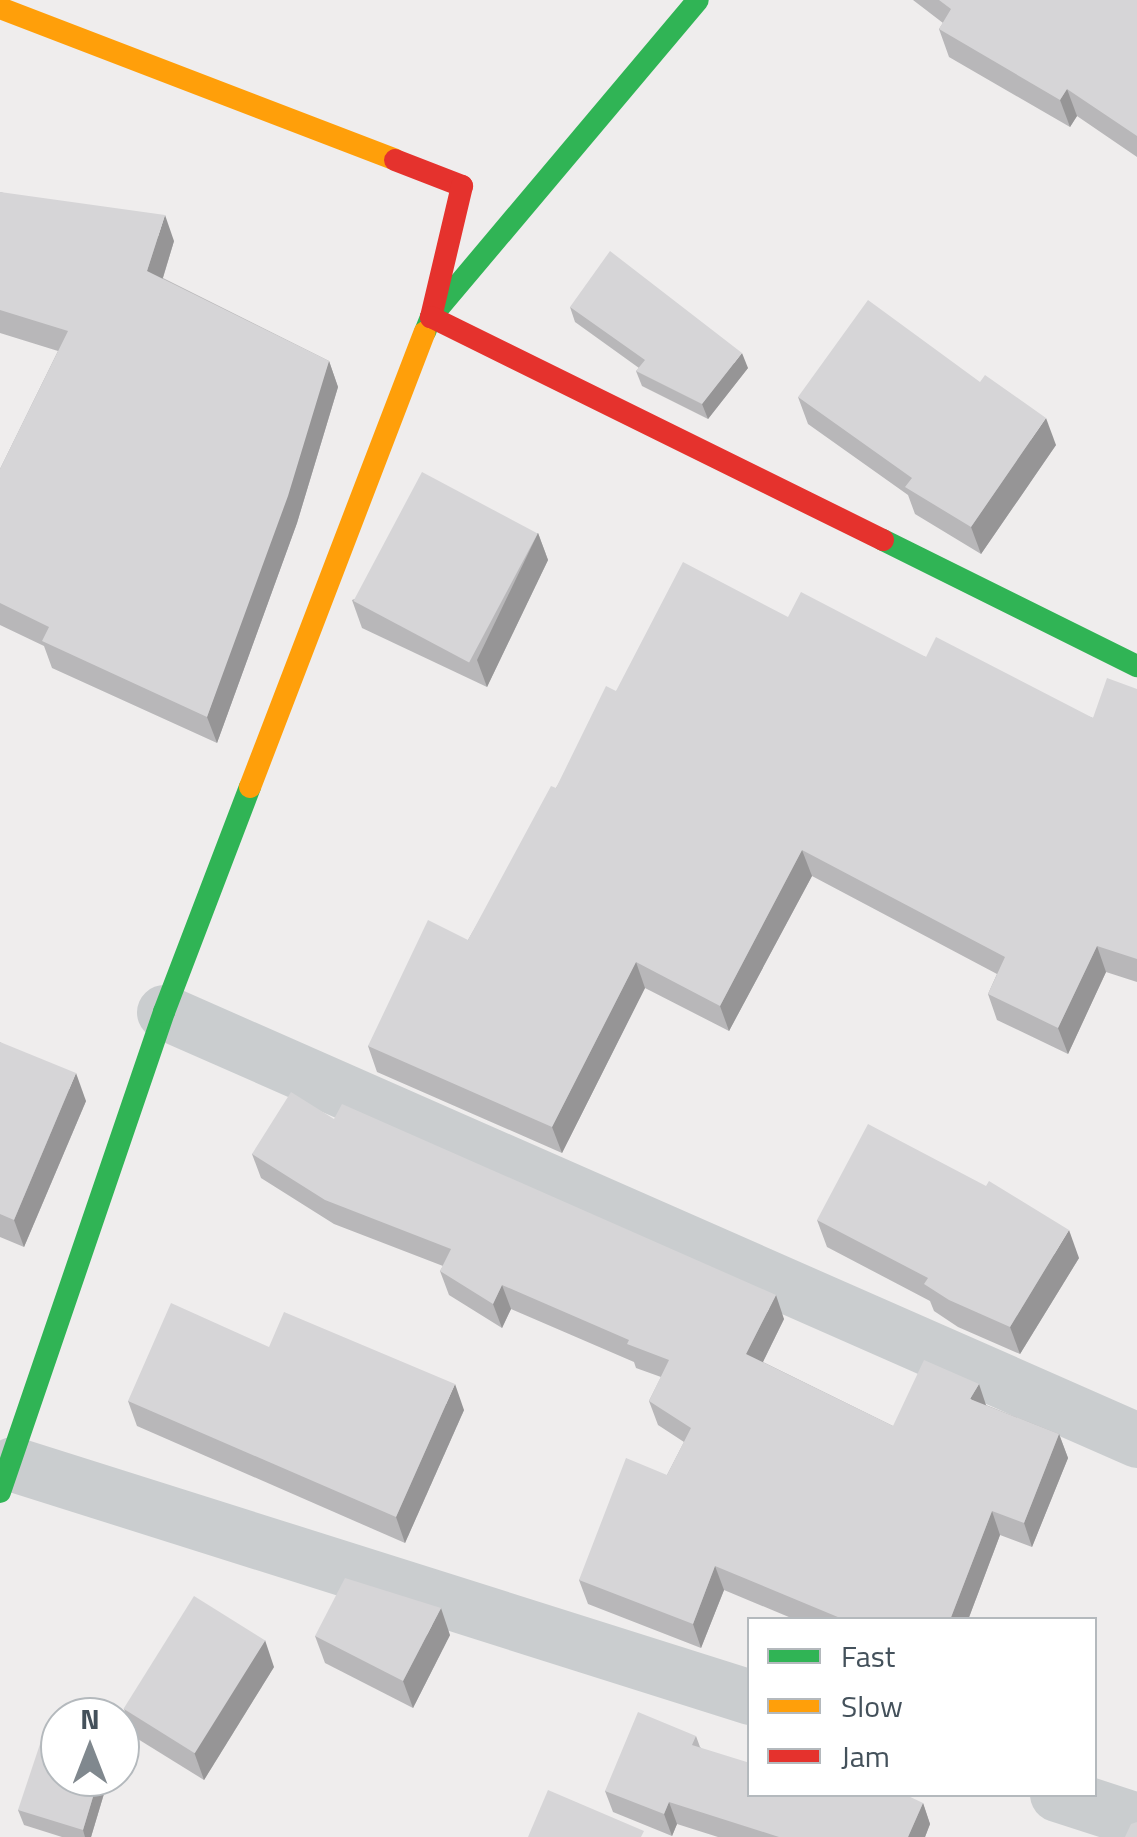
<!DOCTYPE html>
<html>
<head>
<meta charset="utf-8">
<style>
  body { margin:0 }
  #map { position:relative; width:1137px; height:1837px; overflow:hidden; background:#efeded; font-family:"Titillium Web",sans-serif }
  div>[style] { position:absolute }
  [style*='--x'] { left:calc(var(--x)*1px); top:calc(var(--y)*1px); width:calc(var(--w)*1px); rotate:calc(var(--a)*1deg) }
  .street>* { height:55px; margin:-27.5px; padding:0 27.5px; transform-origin:27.5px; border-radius:27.5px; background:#cacdcf }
  .fast>* { height:22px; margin:-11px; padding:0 11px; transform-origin:11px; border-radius:11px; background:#30b455 }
  .slow>* { height:22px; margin:-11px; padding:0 11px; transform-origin:11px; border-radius:11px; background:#ff9f0a }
  .jam>* { height:22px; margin:-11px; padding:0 11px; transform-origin:11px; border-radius:11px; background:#e5322d }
  .wall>* { inset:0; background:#b8b7b9 }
  .shaded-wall>* { inset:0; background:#969596 }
  .building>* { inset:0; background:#d6d5d7; transform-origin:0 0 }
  span { translate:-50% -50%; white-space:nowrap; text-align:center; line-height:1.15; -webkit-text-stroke:9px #fff; paint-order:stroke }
  .legend { position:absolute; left:747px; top:1617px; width:350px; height:180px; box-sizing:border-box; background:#fff; border:2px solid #b4b9bd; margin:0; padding:12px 18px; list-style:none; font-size:30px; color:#44515b }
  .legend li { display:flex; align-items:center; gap:20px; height:50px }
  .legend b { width:50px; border:2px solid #b4b9bd }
  .north { position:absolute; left:40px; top:1697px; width:100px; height:100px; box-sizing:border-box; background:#fff; border:2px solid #b4b9bd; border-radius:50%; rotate:0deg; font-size:28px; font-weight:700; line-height:40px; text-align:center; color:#44515b }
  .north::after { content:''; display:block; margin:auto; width:35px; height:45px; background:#80888e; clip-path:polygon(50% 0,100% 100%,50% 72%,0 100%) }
</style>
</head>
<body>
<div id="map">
  <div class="street">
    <div style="--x:164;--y:1012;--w:1063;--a:23.74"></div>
    <div style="--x:13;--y:1464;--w:773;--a:17.54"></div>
    <div style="--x:1057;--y:1794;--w:84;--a:18"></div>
  </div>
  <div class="fast">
    <div style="--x:425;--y:332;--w:16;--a:-68"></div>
    <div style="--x:431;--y:317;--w:414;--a:-49.9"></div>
    <div style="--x:883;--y:540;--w:284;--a:26.4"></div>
    <div style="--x:0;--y:1492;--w:507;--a:-71.14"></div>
    <div style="--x:164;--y:1012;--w:241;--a:-69.1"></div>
  </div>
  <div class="slow">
    <div style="--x:0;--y:8;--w:423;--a:21"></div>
    <div style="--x:250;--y:787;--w:487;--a:-69"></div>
  </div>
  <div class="jam">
    <div style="--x:395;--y:160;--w:72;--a:21.2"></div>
    <div style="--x:462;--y:186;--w:135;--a:103.3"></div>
    <div style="--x:431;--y:317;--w:504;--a:26.26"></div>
  </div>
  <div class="wall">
    <div style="clip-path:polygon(913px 0,1137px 0,1137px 157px,1077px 116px,1070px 127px,949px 57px,939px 29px,943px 23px)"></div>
    <div style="clip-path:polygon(0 192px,174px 241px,163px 278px,329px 361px,338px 387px,297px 523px,217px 743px,52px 668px,44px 646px,0 625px,0 469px,58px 351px,0 333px)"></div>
    <div style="clip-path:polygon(570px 307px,748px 368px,708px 419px,642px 386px,636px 371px,639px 368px,575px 322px)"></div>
    <div style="clip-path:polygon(798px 397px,1056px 445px,981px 554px,915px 514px,908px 495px,808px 424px)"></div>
    <div style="clip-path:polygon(538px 533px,548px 560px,487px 687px,362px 628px,352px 600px)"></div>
    <div style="clip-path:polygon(788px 617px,926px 657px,1093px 718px,1137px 689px,1137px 982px,1106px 972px,1068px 1054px,997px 1020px,988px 994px,997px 974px,812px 876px,729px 1031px,645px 988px,562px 1153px,377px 1072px,368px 1046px,468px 940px,556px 788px,616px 691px)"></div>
    <div style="clip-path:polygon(0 1042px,86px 1101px,24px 1247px,0 1237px)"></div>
    <div style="clip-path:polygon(334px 1119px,784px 1319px,763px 1362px,893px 1426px,986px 1405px,1059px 1434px,1068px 1458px,1032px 1547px,1000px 1535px,968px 1620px,796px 1620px,724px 1590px,701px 1648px,588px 1604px,579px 1580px,667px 1475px,684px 1442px,658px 1425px,649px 1401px,661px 1377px,636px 1368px,634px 1362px,511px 1309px,502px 1328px,449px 1295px,440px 1271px,443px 1266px,334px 1224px,261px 1178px,252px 1154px)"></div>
    <div style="clip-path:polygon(817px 1220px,1079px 1258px,1020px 1354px,958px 1327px,934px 1311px,930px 1301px,827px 1247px)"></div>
    <div style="clip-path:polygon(269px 1347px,464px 1410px,405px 1543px,137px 1426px,128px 1401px)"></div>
    <div style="clip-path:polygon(450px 1635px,413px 1708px,325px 1663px,315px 1636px)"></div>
    <div style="clip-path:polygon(274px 1667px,204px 1780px,133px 1736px,124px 1709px)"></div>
    <div style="clip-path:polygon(696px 1736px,700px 1747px,750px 1794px,923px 1803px,930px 1824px,925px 1837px,718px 1837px,677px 1824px,672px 1836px,613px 1812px,605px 1791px)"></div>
    <div style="clip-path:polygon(60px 1777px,109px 1777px,91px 1837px,62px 1837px,24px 1825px,18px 1810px)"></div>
  </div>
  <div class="shaded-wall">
    <div style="clip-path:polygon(1067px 89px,1077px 116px,1070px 127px,1060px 100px)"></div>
    <div style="clip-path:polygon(165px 215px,174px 241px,157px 297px,147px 271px)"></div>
    <div style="clip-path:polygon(742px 353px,748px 368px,708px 419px,702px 404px)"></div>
    <div style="clip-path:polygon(329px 361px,338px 387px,297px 523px,217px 743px,207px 717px)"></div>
    <div style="clip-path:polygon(1046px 418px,1056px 445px,981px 554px,971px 527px)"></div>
    <div style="clip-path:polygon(538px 533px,548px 560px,487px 687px,477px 660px)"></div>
    <div style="clip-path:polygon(802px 850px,812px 876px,729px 1031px,720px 1006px)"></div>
    <div style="clip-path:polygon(1097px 946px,1106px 972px,1068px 1054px,1058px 1028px)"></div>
    <div style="clip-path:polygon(636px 962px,645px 988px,562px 1153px,552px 1127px)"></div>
    <div style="clip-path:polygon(76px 1073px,86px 1101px,24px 1247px,14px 1220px)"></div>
    <div style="clip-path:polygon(1069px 1230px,1079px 1258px,1020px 1354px,1010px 1327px)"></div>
    <div style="clip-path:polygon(502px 1285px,511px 1309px,502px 1328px,493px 1304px)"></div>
    <div style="clip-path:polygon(776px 1295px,784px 1319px,755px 1378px,746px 1354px)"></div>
    <div style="clip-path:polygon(455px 1384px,464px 1410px,405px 1543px,396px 1517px)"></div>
    <div style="clip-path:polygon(979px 1384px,987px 1408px,970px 1399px)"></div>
    <div style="clip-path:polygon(1059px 1434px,1068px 1458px,1032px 1547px,1024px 1523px)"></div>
    <div style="clip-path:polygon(992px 1511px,1000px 1535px,968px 1620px,950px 1620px)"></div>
    <div style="clip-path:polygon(715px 1566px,724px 1590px,701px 1648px,693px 1624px)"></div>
    <div style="clip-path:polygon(441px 1608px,450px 1635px,413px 1708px,403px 1681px)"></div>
    <div style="clip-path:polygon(265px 1640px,274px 1667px,204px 1780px,194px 1752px)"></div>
    <div style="clip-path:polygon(99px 1777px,109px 1777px,91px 1837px,85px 1837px,83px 1830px)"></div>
    <div style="clip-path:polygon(669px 1802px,677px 1824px,672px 1836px,664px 1814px)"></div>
    <div style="clip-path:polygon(923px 1803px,930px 1824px,925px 1837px,908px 1837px)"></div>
  </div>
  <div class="building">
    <div style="clip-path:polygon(939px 0,1137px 0,1137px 136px,1067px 89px,1060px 100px,939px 29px,951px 9px)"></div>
    <div style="clip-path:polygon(0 192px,165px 215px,147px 271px,329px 361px,288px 496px,207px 717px,42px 641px,49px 627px,0 603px,0 469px,68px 331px,0 310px)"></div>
    <div style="clip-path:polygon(610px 251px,742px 353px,702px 404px,636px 371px,645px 360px,570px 307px)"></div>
    <div style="clip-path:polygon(868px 300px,980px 382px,985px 375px,1046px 418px,971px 527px,905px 487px,912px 478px,798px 397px)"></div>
    <div style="left:422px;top:472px;width:131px;height:146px;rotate:28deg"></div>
    <div style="clip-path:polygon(683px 562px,788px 617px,801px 592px,926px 657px,936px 637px,1093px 718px,1107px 678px,1137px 689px,1137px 959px,1097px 946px,1058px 1028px,988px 994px,1005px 957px,802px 850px,720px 1006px,636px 962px,552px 1127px,368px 1046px,428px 920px,468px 940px,551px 786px,556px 788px,606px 686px,616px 691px)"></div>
    <div style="clip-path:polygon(0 1042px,76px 1073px,14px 1220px,0 1214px)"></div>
    <div style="clip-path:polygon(291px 1092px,334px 1119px,342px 1104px,776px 1295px,746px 1354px,893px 1426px,924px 1360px,979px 1384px,970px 1399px,1059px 1434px,1024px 1523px,992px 1511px,950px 1620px,845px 1620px,715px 1566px,693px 1624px,579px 1580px,626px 1458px,667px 1475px,691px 1428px,649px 1401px,669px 1360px,627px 1344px,629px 1340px,502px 1285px,493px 1304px,440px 1271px,451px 1249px,325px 1200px,252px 1154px)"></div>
    <div style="clip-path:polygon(868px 1124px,986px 1186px,989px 1181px,1069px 1230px,1010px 1327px,949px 1300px,924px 1284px,928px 1278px,817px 1220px)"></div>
    <div style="clip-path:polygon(171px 1303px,269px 1347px,284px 1312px,455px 1384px,396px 1517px,128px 1401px)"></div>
    <div style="clip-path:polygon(345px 1578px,441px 1608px,403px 1681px,315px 1636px)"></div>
    <div style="left:194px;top:1596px;width:84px;height:133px;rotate:32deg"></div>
    <div style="clip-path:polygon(638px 1712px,696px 1736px,692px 1745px,750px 1763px,750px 1794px,904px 1794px,923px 1803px,908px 1837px,779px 1837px,669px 1802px,664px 1814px,605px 1791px)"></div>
    <div style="clip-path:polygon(44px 1732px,60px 1737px,60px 1777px,99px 1777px,83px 1830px,18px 1810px)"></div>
    <div style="clip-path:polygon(548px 1790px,644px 1831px,641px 1837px,528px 1837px)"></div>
    <div style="clip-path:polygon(1137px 1822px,1137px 1837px,1125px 1837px,1131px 1824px)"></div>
  </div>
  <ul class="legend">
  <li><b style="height:12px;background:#30b455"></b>Fast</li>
  <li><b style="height:12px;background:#ff9f0a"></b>Slow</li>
  <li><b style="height:12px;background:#e5322d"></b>Jam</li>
  </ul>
  <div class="north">N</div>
</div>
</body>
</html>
